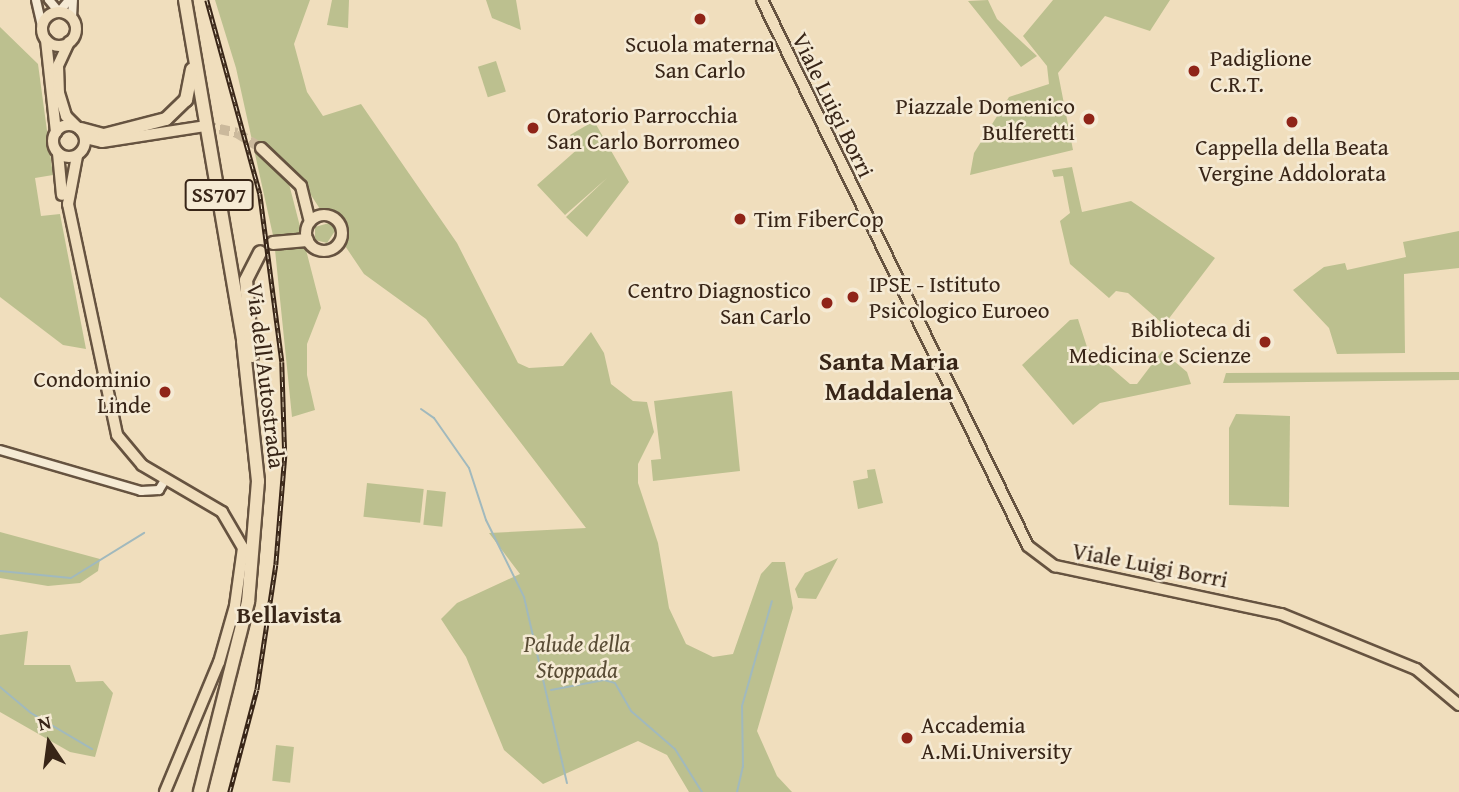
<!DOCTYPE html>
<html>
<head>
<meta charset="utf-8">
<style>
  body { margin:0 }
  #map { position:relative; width:1459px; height:792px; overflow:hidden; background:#f0debd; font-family:"Gentium Book Plus",serif }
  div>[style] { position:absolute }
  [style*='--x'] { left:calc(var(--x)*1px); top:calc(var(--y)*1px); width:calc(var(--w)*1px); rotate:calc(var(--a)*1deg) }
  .green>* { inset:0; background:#bcc08f; transform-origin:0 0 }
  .stream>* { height:2px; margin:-1px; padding:0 1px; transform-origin:1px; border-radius:1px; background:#a1b9bd }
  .major-tunnel>* { height:10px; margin-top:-5px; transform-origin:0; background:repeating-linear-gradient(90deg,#cbb99c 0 10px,transparent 0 15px) }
  .roads { filter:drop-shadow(2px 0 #665340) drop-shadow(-2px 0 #665340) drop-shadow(0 2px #665340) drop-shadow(0 -2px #665340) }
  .minor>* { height:8px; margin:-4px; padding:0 4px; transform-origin:4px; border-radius:4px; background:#f5ead4 }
  .major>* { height:10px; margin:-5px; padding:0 5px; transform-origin:5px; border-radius:5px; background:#f0debd }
  .major>.ring { margin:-5px; padding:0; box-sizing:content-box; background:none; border:10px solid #f0debd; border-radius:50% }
  .highway>* { height:12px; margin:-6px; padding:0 6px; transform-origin:6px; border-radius:6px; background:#f0debd }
  .rail>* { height:4.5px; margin-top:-2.25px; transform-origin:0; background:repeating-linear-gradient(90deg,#f5ead4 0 5px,#382517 0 10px); box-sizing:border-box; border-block:2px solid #382517 }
  .dots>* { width:19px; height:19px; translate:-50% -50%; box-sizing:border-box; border:4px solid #f5ead4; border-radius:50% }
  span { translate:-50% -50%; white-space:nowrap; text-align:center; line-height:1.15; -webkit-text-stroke:5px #f5ead4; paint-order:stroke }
  .shield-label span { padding:2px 5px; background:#f5ead4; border:2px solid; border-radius:5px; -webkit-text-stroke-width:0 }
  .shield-label { font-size:21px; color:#382517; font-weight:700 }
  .poi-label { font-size:23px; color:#382517 }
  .left { translate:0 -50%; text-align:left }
  .right { translate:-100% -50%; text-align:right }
  .street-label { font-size:23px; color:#382517 }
  .park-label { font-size:23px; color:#594c35; font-style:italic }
  .neighbourhood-label { font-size:24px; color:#382517; font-weight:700 }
  .quarter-label { font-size:26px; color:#382517; font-weight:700 }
  .north { position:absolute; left:14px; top:708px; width:70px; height:70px; -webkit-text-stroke:5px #f5ead4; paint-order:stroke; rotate:347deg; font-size:19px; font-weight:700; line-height:28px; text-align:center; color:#382517 }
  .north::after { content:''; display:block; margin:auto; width:24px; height:32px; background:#382517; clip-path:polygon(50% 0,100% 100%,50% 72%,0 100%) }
</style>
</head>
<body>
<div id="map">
  <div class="green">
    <div style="clip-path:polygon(215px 0,310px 0,294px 44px,307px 92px,323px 116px,361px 104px,457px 243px,518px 363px,529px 368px,563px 366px,591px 332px,604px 353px,611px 384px,633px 401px,647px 402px,654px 432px,638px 464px,638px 483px,658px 543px,669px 608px,686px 644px,713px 657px,733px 654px,761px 574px,772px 562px,785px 562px,793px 608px,757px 731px,777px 776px,792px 792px,689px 792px,667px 755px,638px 741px,543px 784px,504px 750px,466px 657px,441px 619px,457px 603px,520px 574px,489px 533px,586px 528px,426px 319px,364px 274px,335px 231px,327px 243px,315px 240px,315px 227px,329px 223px,300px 178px,287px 176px,321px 308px,307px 344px,307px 375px,315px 410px,292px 417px,274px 240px,236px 68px)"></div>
    <div style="clip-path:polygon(332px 0,349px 0,348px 28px,327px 25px)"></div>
    <div style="clip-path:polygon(486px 0,516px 0,521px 30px,492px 18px)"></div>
    <div style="clip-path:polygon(988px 0,997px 19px,1037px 56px,1021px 67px,968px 1px)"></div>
    <div style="clip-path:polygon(1053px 0,1170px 0,1150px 31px,1105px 16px,1058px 73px,1073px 150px,970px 175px,974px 153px,1009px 97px,1049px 84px,1047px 66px,1023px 36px)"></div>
    <div style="clip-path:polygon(0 27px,38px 64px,53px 175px,35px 178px,41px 216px,60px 214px,86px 349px,63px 345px,0 297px)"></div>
    <div style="left:496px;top:61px;width:32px;height:19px;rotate:72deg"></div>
    <div style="clip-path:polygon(594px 121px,629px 182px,587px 237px,566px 217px,607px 178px,565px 215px,537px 185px,580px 147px,570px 135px)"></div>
    <div style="clip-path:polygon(1072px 167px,1082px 212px,1131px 201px,1215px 258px,1164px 325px,1128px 293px,1116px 291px,1109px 298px,1070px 264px,1060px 221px,1070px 213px,1063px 176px,1054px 177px,1052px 170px)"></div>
    <div style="clip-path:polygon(1459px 231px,1459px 268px,1404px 274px,1405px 353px,1337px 354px,1329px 328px,1293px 290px,1324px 267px,1345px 263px,1347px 270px,1406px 257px,1403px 242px)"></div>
    <div style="clip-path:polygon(1078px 319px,1087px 347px,1130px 384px,1137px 384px,1162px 351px,1187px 372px,1191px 384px,1100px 403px,1073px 425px,1022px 365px,1070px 320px)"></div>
    <div style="clip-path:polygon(1459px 372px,1459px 380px,1223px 383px,1226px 373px)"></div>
    <div style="clip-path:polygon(732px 391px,740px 471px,653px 481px,651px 460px,661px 459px,654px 401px)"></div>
    <div style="clip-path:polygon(1236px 414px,1290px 416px,1289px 507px,1229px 505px,1229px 428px)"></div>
    <div style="clip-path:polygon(875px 469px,883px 503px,858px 509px,853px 481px,868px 478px,867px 470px)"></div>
    <div style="left:367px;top:483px;width:57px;height:34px;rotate:6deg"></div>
    <div style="left:427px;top:490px;width:19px;height:35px;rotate:6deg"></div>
    <div style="clip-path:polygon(0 532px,100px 559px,98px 571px,80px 583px,48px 586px,0 578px)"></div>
    <div style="clip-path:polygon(838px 558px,816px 599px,798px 598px,795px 589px,805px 573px)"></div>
    <div style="clip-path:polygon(28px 631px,24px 665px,70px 665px,76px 682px,103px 681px,113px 693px,95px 757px,70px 752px,0 712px,0 635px)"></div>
    <div style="left:276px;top:745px;width:18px;height:36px;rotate:6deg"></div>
  </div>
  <div class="stream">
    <div style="--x:421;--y:409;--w:16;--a:35"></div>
    <div style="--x:434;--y:418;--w:61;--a:55"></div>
    <div style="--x:469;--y:468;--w:55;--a:71.9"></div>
    <div style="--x:486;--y:520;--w:86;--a:63.7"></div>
    <div style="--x:524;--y:597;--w:191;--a:77"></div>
    <div style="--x:0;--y:571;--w:71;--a:5.6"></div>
    <div style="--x:71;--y:578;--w:86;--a:-31.7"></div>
    <div style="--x:0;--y:687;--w:40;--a:40"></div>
    <div style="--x:31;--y:713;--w:71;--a:30.5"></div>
    <div style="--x:551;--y:690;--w:54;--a:-10.7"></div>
    <div style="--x:604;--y:680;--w:11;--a:15"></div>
    <div style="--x:615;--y:683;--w:32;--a:60"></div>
    <div style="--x:631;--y:711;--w:58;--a:40.8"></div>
    <div style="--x:675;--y:749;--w:51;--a:57.9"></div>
    <div style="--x:737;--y:792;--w:26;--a:-77"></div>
    <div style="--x:743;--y:767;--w:61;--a:-90.9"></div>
    <div style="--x:742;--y:706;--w:109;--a:-74.1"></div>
  </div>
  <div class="major-tunnel">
    <div style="--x:205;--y:126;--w:33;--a:12"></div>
    <div style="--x:237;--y:133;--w:28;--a:32"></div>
  </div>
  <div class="roads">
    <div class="minor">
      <div style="--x:36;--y:0;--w:27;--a:77"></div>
      <div style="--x:49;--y:0;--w:16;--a:50"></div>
      <div style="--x:59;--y:12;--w:16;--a:-50"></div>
      <div style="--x:72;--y:18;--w:18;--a:-87"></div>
      <div style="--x:0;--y:450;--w:147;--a:16.2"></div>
      <div style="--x:141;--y:491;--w:18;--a:-3"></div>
      <div style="--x:159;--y:490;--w:12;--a:-59"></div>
    </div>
    <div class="major">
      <div style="--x:762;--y:0;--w:607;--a:64.03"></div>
      <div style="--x:1028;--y:546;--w:34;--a:37"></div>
      <div style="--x:1055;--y:566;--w:231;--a:12"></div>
      <div style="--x:1281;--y:614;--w:146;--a:22.2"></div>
      <div style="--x:1416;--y:669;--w:56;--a:39.9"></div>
      <div class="ring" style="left:42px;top:12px;width:24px;height:24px"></div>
      <div style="--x:46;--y:40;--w:93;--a:83.8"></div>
      <div style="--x:69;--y:42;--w:26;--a:115"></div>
      <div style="--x:58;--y:66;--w:27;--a:88"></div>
      <div style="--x:59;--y:93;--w:24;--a:73"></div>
      <div style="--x:66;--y:116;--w:16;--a:45"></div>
      <div class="ring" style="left:53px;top:125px;width:22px;height:22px"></div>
      <div style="--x:85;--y:138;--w:17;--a:13"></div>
      <div style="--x:102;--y:142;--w:104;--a:-8.8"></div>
      <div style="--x:261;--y:148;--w:55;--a:43.5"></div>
      <div style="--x:301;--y:186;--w:37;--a:76"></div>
      <div style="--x:58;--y:153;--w:42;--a:84.6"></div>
      <div style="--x:77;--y:156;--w:49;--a:100.6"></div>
      <div style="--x:68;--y:204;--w:236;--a:78"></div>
      <div style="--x:117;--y:435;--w:39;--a:50"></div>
      <div style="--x:142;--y:465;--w:93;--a:30.4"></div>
      <div style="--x:222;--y:512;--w:42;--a:59.7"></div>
      <div style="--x:243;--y:548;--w:59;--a:97.9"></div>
      <div style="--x:235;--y:606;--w:58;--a:105.9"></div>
      <div style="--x:219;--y:662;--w:141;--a:112.6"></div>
      <div class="ring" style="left:306px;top:215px;width:26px;height:26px"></div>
    </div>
    <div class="highway">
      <div style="--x:185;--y:0;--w:346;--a:80.3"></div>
      <div style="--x:243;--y:341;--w:141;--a:83.9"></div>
      <div style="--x:258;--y:481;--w:121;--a:94.7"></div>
      <div style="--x:248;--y:602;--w:196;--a:104.2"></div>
      <div style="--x:81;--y:129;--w:24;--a:15"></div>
      <div style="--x:104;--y:135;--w:64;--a:-14.5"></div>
      <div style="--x:166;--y:119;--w:28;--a:-44"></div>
      <div style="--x:186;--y:100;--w:31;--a:-79"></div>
      <div style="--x:273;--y:243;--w:34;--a:-5"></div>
      <div style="--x:252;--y:356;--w:76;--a:-94.5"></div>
      <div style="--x:246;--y:280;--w:31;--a:-63"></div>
    </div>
  </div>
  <div class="rail">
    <div style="--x:207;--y:0;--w:201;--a:74.7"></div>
    <div style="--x:260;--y:194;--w:169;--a:82.5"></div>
    <div style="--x:282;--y:362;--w:94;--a:88.2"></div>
    <div style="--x:285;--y:456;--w:109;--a:94.7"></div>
    <div style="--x:276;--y:565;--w:126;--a:98.6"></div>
    <div style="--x:257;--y:690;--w:106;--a:104.8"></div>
  </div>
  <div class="dots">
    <div style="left:700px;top:19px;background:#8f2418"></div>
    <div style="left:1194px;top:71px;background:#8f2418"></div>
    <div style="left:1089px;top:119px;background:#8f2418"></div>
    <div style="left:1292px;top:122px;background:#8f2418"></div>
    <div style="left:533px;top:128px;background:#8f2418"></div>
    <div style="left:740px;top:219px;background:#8f2418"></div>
    <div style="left:853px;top:297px;background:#8f2418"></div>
    <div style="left:827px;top:303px;background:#8f2418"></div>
    <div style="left:1265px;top:342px;background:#8f2418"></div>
    <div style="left:165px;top:392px;background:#8f2418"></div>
    <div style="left:907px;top:738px;background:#8f2418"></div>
  </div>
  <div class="shield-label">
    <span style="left:219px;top:195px">SS707</span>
  </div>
  <div class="poi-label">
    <span style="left:700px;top:57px">Scuola materna<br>San Carlo</span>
    <span class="left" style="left:1210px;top:71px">Padiglione<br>C.R.T.</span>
    <span class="right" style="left:1075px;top:119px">Piazzale Domenico<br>Bulferetti</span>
    <span class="left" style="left:547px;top:128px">Oratorio Parrocchia<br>San Carlo Borromeo</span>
    <span style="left:1292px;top:160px">Cappella della Beata<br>Vergine Addolorata</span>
    <span class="left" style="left:754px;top:219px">Tim FiberCop</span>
    <span class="left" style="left:869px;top:297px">IPSE - Istituto<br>Psicologico Euroeo</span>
    <span class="right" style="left:811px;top:303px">Centro Diagnostico<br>San Carlo</span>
    <span class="right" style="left:1251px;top:342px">Biblioteca di<br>Medicina e Scienze</span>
    <span class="right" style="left:151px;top:392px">Condominio<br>Linde</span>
    <span class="left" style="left:921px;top:738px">Accademia<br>A.Mi.University</span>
  </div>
  <div class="street-label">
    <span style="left:833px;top:105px;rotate:64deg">Viale Luigi Borri</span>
    <span style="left:266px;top:376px;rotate:83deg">Via dell'Autostrada</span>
    <span style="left:1150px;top:565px;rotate:11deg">Viale Luigi Borri</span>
  </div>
  <div class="park-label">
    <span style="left:577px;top:657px">Palude della<br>Stoppada</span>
  </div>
  <div class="neighbourhood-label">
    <span style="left:289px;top:615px">Bellavista</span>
  </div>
  <div class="quarter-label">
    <span style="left:889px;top:376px">Santa Maria<br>Maddalena</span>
  </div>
  <div class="north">N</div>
</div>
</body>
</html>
